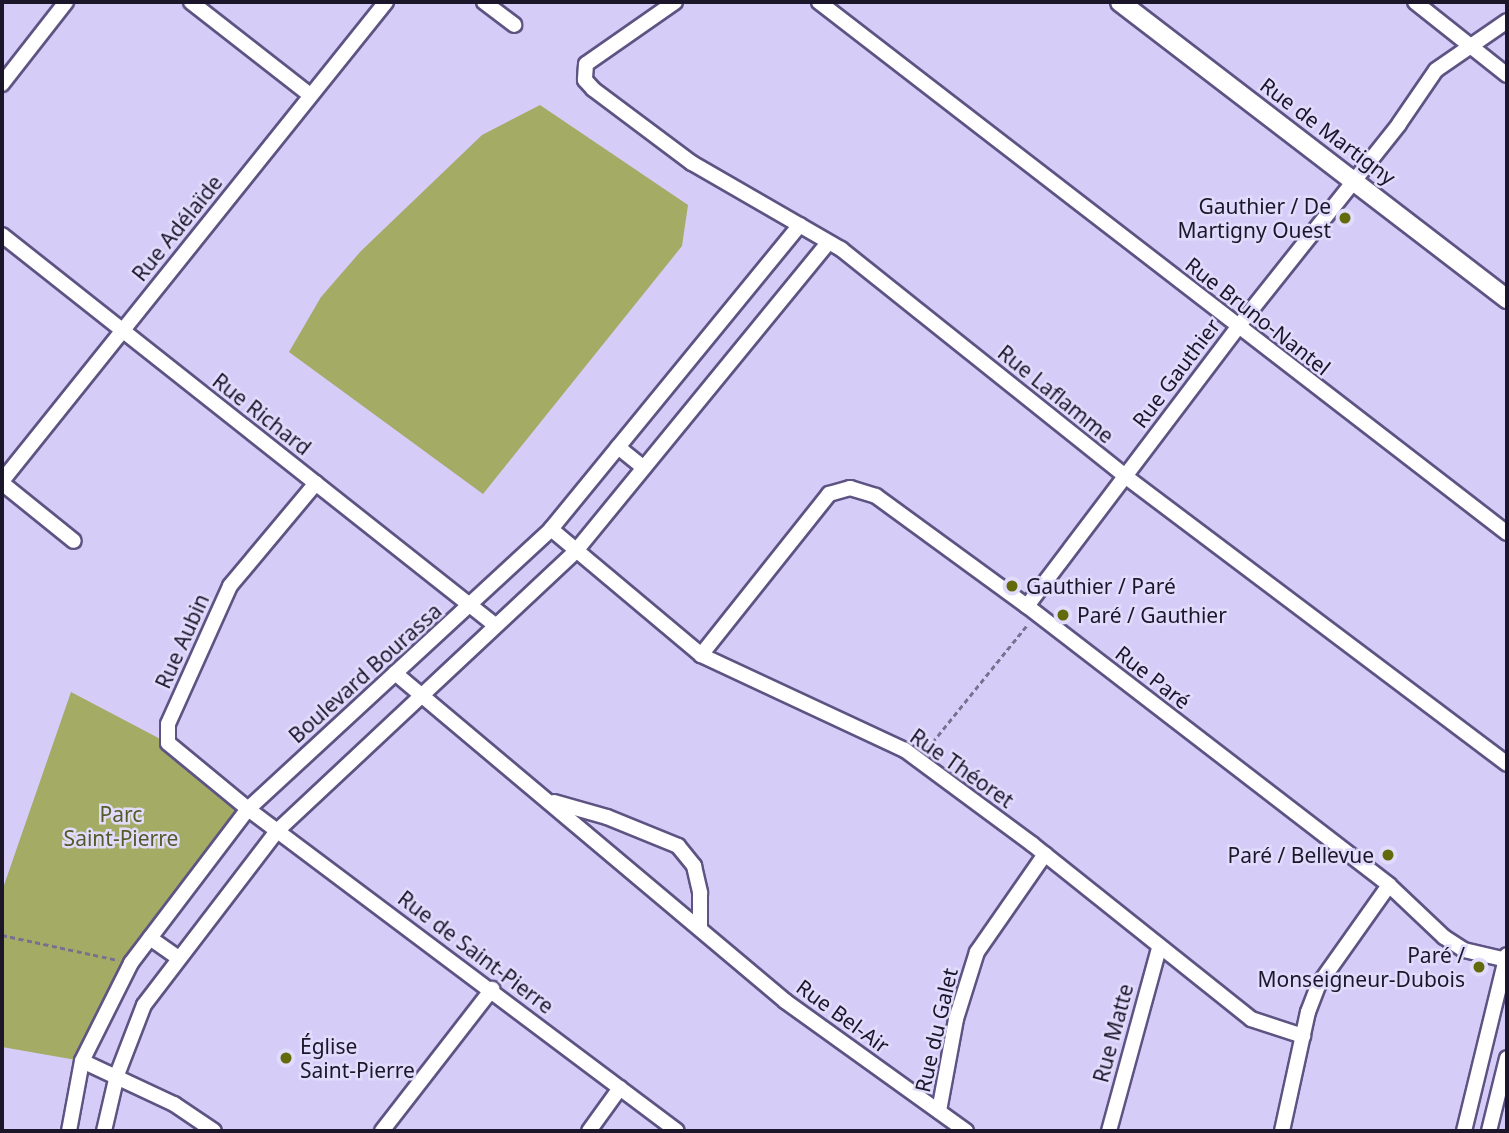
<!DOCTYPE html>
<html>
<head>
<meta charset="utf-8">
<style>
  body { margin:0 }
  #map { position:relative; width:1509px; height:1133px; overflow:hidden; background:#d5cdf8; font-family:"Noto Sans",sans-serif }
  div>[style] { position:absolute }
  [style*='--x'] { left:calc(var(--x)*1px); top:calc(var(--y)*1px); width:calc(var(--w)*1px); rotate:calc(var(--a)*1deg) }
  .green>* { inset:0; background:#a3ab65 }
  .path>* { height:2.5px; margin-top:-1.25px; transform-origin:0; background:repeating-linear-gradient(90deg,#77718f 0 5px,transparent 0 8.5px) }
  .roads { filter:drop-shadow(2px 0 #5e5483) drop-shadow(-2px 0 #5e5483) drop-shadow(0 2px #5e5483) drop-shadow(0 -2px #5e5483) }
  .minor>* { height:14px; margin:-7px; padding:0 7px; transform-origin:7px; border-radius:7px; background:#fff }
  .major>* { height:18px; margin:-9px; padding:0 9px; transform-origin:9px; border-radius:9px; background:#fff }
  .dots>* { width:19px; height:19px; translate:-50% -50%; box-sizing:border-box; border:4px solid #e1dbfc; border-radius:50% }
  span { translate:-50% -50%; white-space:nowrap; text-align:center; line-height:1.15; -webkit-text-stroke:5px #e1dbfc; paint-order:stroke }
  .street-label { font-size:21px; color:#1b1629 }
  .poi-label { font-size:21px; color:#1b1629 }
  .right { translate:-100% -50%; text-align:right }
  .left { translate:0 -50%; text-align:left }
  .park-label { font-size:21px; color:#555a28 }
  .frame { position:absolute; inset:0; border:4px solid #1b1629; pointer-events:none }
</style>
</head>
<body>
<div id="map">
  <div class="green">
    <div style="clip-path:polygon(540px 105px,688px 205px,682px 246px,483px 494px,289px 352px,321px 297px,361px 251px,482px 135px)"></div>
    <div style="clip-path:polygon(71px 692px,168px 743px,248px 809px,150px 938px,82px 1061px,2px 1047px,2px 891px)"></div>
  </div>
  <div class="path">
    <div style="--x:927;--y:749;--w:161;--a:-51.1"></div>
    <div style="--x:2;--y:935;--w:119;--a:12.2"></div>
  </div>
  <div class="roads">
    <div class="minor">
      <div style="--x:191;--y:2;--w:151;--a:38"></div>
      <div style="--x:484;--y:2;--w:38;--a:37"></div>
      <div style="--x:675;--y:2;--w:108;--a:145.1"></div>
      <div style="--x:586;--y:64;--w:16;--a:94"></div>
      <div style="--x:585;--y:80;--w:12;--a:48"></div>
      <div style="--x:593;--y:89;--w:124;--a:36.8"></div>
      <div style="--x:692;--y:163;--w:172;--a:30"></div>
      <div style="--x:841;--y:249;--w:364;--a:38.6"></div>
      <div style="--x:1125;--y:476;--w:478;--a:37"></div>
      <div style="--x:819;--y:2;--w:869;--a:37.66"></div>
      <div style="--x:1415;--y:2;--w:117;--a:38.4"></div>
      <div style="--x:2;--y:84;--w:104;--a:-52"></div>
      <div style="--x:2;--y:235;--w:629;--a:38.35"></div>
      <div style="--x:618;--y:447;--w:33;--a:39"></div>
      <div style="--x:2;--y:481;--w:614;--a:-51.28"></div>
      <div style="--x:2;--y:483;--w:92;--a:38.9"></div>
      <div style="--x:316;--y:483;--w:134;--a:129.9"></div>
      <div style="--x:230;--y:586;--w:151;--a:114.2"></div>
      <div style="--x:168;--y:724;--w:19;--a:90"></div>
      <div style="--x:168;--y:743;--w:104;--a:39.5"></div>
      <div style="--x:248;--y:809;--w:536;--a:36.89"></div>
      <div style="--x:551;--y:529;--w:196;--a:40"></div>
      <div style="--x:701;--y:655;--w:225;--a:25"></div>
      <div style="--x:905;--y:750;--w:158;--a:36.5"></div>
      <div style="--x:1032;--y:844;--w:280;--a:38.6"></div>
      <div style="--x:1251;--y:1019;--w:55;--a:18.1"></div>
      <div style="--x:1027;--y:606;--w:348;--a:-52.9"></div>
      <div style="--x:1237;--y:328;--w:260;--a:-51.5"></div>
      <div style="--x:1399;--y:124;--w:65;--a:-55.6"></div>
      <div style="--x:1436;--y:70;--w:86;--a:-34.6"></div>
      <div style="--x:701;--y:655;--w:206;--a:-51.5"></div>
      <div style="--x:829;--y:494;--w:22;--a:-16"></div>
      <div style="--x:850;--y:488;--w:27;--a:17"></div>
      <div style="--x:876;--y:496;--w:187;--a:36.1"></div>
      <div style="--x:1027;--y:606;--w:457;--a:37.6"></div>
      <div style="--x:1389;--y:885;--w:76;--a:43.4"></div>
      <div style="--x:1444;--y:937;--w:24;--a:33"></div>
      <div style="--x:1464;--y:950;--w:44;--a:13.1"></div>
      <div style="--x:395;--y:673;--w:510;--a:40.06"></div>
      <div style="--x:785;--y:1001;--w:223;--a:35.7"></div>
      <div style="--x:554;--y:802;--w:55;--a:15.8"></div>
      <div style="--x:607;--y:817;--w:77;--a:22.2"></div>
      <div style="--x:678;--y:846;--w:26;--a:51"></div>
      <div style="--x:694;--y:866;--w:28;--a:77"></div>
      <div style="--x:700;--y:893;--w:35;--a:90"></div>
      <div style="--x:150;--y:938;--w:33;--a:35"></div>
      <div style="--x:82;--y:1061;--w:102;--a:25.1"></div>
      <div style="--x:174;--y:1104;--w:48;--a:34"></div>
      <div style="--x:939;--y:1111;--w:94;--a:-79.5"></div>
      <div style="--x:956;--y:1019;--w:70;--a:-72.6"></div>
      <div style="--x:977;--y:952;--w:119;--a:-55.2"></div>
      <div style="--x:69;--y:1131;--w:71;--a:-79.5"></div>
      <div style="--x:82;--y:1061;--w:110;--a:-63.4"></div>
      <div style="--x:131;--y:963;--w:193;--a:-52.8"></div>
      <div style="--x:248;--y:809;--w:413;--a:-42.7"></div>
      <div style="--x:551;--y:529;--w:393;--a:-50.7"></div>
      <div style="--x:104;--y:1131;--w:57;--a:-76.9"></div>
      <div style="--x:117;--y:1075;--w:75;--a:-68.9"></div>
      <div style="--x:144;--y:1005;--w:219;--a:-52.6"></div>
      <div style="--x:277;--y:831;--w:408;--a:-43.1"></div>
      <div style="--x:575;--y:552;--w:398;--a:-50.7"></div>
      <div style="--x:382;--y:1131;--w:180;--a:-52.2"></div>
      <div style="--x:589;--y:1131;--w:53;--a:-54.2"></div>
      <div style="--x:1109;--y:1131;--w:190;--a:-74.7"></div>
      <div style="--x:1282;--y:1131;--w:122;--a:-77.7"></div>
      <div style="--x:1308;--y:1012;--w:30;--a:-69"></div>
      <div style="--x:1319;--y:984;--w:121;--a:-54.7"></div>
      <div style="--x:1464;--y:1131;--w:181;--a:-76.3"></div>
      <div style="--x:1489;--y:1131;--w:75;--a:-76.1"></div>
    </div>
    <div class="major">
      <div style="--x:1120;--y:2;--w:488;--a:37.5"></div>
    </div>
  </div>
  <div class="dots">
    <div style="left:1345px;top:218px;background:#636a0c"></div>
    <div style="left:1012px;top:586px;background:#636a0c"></div>
    <div style="left:1063px;top:615px;background:#636a0c"></div>
    <div style="left:1388px;top:855px;background:#636a0c"></div>
    <div style="left:1479px;top:967px;background:#636a0c"></div>
    <div style="left:286px;top:1058px;background:#636a0c"></div>
  </div>
  <div class="street-label">
    <span style="left:1328px;top:131px;rotate:37deg">Rue de Martigny</span>
    <span style="left:177px;top:228px;rotate:-51deg">Rue Adélaïde</span>
    <span style="left:1258px;top:316px;rotate:38deg">Rue Bruno-Nantel</span>
    <span style="left:1176px;top:373px;rotate:-53deg">Rue Gauthier</span>
    <span style="left:1056px;top:394px;rotate:39deg">Rue Laflamme</span>
    <span style="left:262px;top:414px;rotate:38deg">Rue Richard</span>
    <span style="left:182px;top:641px;rotate:-66deg">Rue Aubin</span>
    <span style="left:365px;top:673px;rotate:-42deg">Boulevard Bourassa</span>
    <span style="left:1153px;top:677px;rotate:38deg">Rue Paré</span>
    <span style="left:962px;top:768px;rotate:35deg">Rue Théoret</span>
    <span style="left:476px;top:952px;rotate:37deg">Rue de Saint-Pierre</span>
    <span style="left:843px;top:1016px;rotate:36deg">Rue Bel-Air</span>
    <span style="left:936px;top:1030px;rotate:-77deg">Rue du Galet</span>
    <span style="left:1113px;top:1033px;rotate:-75deg">Rue Matte</span>
  </div>
  <div class="poi-label">
    <span class="right" style="left:1331px;top:218px">Gauthier / De<br>Martigny Ouest</span>
    <span class="left" style="left:1026px;top:586px">Gauthier / Paré</span>
    <span class="left" style="left:1077px;top:615px">Paré / Gauthier</span>
    <span class="right" style="left:1374px;top:855px">Paré / Bellevue</span>
    <span class="right" style="left:1465px;top:967px">Paré /<br>Monseigneur-Dubois</span>
    <span class="left" style="left:300px;top:1058px">Église<br>Saint-Pierre</span>
  </div>
  <div class="park-label">
    <span style="left:121px;top:826px">Parc<br>Saint-Pierre</span>
  </div>
  <div class="frame"></div>
</div>
</body>
</html>
